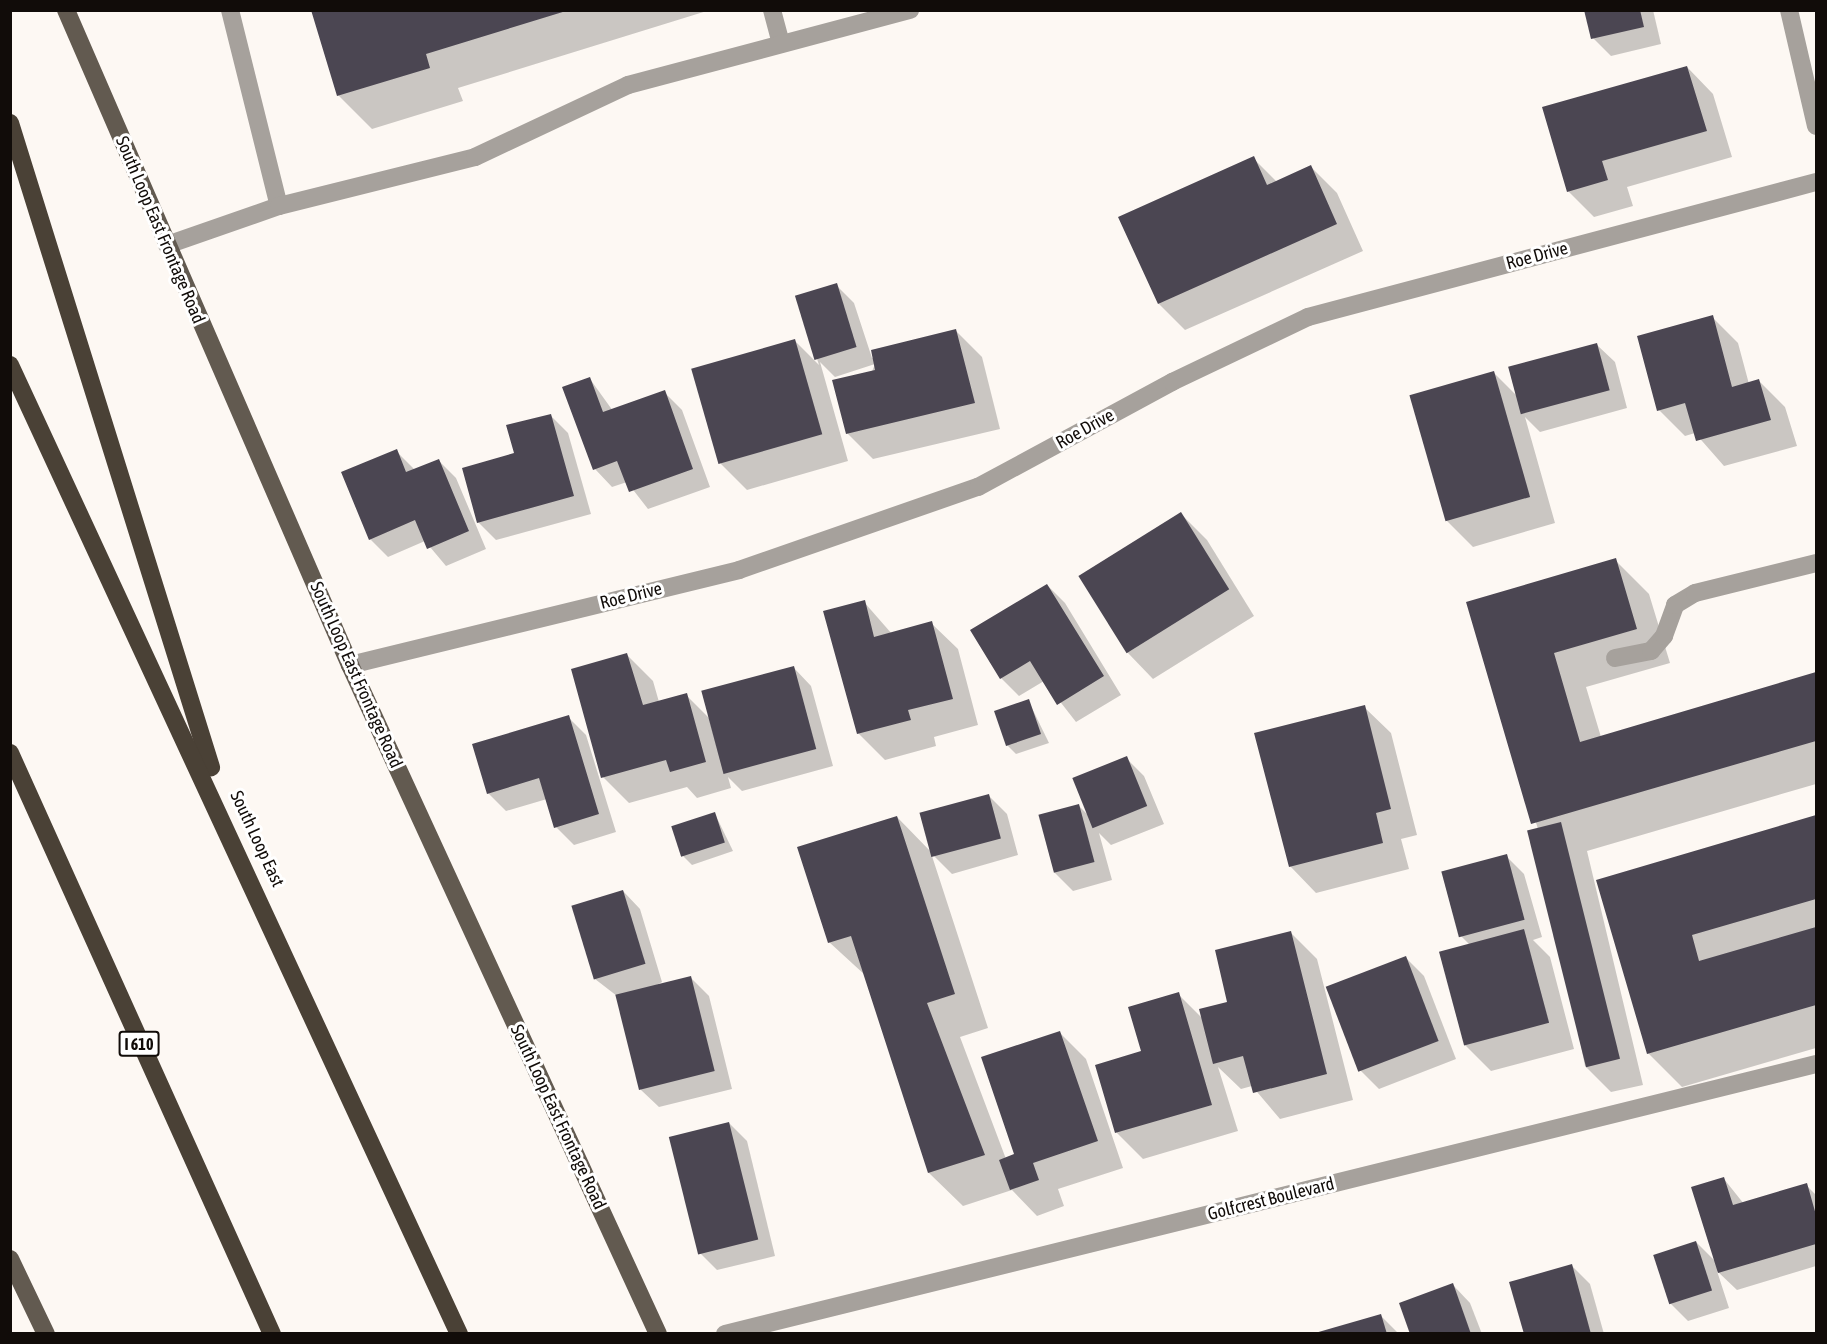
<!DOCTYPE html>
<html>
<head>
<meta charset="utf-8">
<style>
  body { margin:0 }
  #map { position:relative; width:1827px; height:1344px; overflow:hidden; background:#fdf8f3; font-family:"Asap Condensed",sans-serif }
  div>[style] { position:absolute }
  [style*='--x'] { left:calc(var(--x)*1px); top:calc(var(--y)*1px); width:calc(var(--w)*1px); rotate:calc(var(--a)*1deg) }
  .shadow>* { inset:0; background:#0003 }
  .building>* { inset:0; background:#4b4652; transform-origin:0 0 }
  .minor>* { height:18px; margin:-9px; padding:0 9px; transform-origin:9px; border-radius:9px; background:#a6a19c }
  .major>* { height:18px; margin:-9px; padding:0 9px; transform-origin:9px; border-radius:9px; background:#625a50 }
  .highway>* { height:18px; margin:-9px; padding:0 9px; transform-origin:9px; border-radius:9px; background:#4a4136 }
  span { translate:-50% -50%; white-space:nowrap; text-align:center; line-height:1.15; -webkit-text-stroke:6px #fff; paint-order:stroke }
  .shield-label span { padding:2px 4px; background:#fff; border:2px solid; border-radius:4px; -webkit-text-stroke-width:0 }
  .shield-label { font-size:16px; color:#110c09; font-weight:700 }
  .street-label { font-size:18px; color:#110c09 }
  .frame { position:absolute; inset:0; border:12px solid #110c09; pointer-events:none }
</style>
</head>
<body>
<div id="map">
  <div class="shadow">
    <div style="clip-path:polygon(312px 10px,710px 10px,458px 88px,463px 101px,372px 129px,338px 95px)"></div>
    <div style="clip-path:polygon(1586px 10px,1653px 10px,1661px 44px,1611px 56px,1593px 38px)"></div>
    <div style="clip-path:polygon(1687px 67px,1713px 94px,1732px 157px,1627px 187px,1633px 206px,1594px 217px,1568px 191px)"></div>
    <div style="clip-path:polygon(1253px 158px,1277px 182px,1311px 167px,1337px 193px,1363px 251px,1185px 330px,1159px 304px)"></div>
    <div style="clip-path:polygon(836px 285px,854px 303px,872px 358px,956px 331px,982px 357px,1000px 429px,873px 459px,847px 433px,875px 364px,835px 377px,820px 362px,848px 461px,747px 490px,721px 464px,693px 369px,795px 341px,819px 365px,797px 297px)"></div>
    <div style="clip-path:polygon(1712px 317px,1738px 343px,1749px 384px,1759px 381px,1785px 407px,1797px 446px,1724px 466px,1695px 433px,1685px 436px,1659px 410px)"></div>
    <div style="clip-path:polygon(1597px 345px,1615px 362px,1627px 408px,1540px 432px,1525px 417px,1555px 523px,1473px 547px,1447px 521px,1493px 372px,1517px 396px)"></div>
    <div style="clip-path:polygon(590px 379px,613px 411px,664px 392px,682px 410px,710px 487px,648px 509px,627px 482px,612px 487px,595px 469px)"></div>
    <div style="clip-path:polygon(550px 415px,568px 433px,591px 514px,496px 540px,478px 522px,516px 454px)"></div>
    <div style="clip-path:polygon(396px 451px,415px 470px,438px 460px,456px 478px,486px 549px,446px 566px,425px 541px,388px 557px,370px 539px)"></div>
    <div style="clip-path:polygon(1181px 514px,1207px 540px,1254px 616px,1153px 679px,1127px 652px,1080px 577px)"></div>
    <div style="clip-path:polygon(1615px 560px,1649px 594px,1670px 663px,1586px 687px,1601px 737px,1816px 673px,1816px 784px,1587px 851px,1643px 1085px,1611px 1092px,1585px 1066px,1538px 829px,1467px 603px)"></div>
    <div style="clip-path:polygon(1047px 585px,1065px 603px,1121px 695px,1076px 722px,1044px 681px,1019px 696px,1001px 678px,973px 630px)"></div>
    <div style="clip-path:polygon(864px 602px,892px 634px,931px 623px,958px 649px,978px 725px,934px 737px,936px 746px,885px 760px,858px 733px)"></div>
    <div style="clip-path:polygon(627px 655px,653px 681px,659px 702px,686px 695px,709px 718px,794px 668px,811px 686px,833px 766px,742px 791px,728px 777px,731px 788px,697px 798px,687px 787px,629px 803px,603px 777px)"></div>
    <div style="clip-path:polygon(1028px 700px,1049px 743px,1016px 754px,1007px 745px)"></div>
    <div style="clip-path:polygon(1364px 707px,1391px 733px,1417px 835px,1401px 839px,1409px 869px,1316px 893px,1290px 866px)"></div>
    <div style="clip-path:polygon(568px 717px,586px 735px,616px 832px,574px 845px,556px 827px,547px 799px,506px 811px,488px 793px)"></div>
    <div style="clip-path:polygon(1126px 758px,1144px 776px,1164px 824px,1111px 845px,1099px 833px,1112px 880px,1073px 891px,1055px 873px,1079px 806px,1089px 816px)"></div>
    <div style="clip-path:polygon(989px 796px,1007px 814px,1018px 855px,952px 874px,931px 853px,988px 1028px,960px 1037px,1006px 1159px,1016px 1155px,1059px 1032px,1086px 1059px,1123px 1168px,1058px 1189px,1064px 1206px,1037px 1216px,1012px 1190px,963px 1206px,929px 1173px,865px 975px,829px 942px,897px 817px,933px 854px)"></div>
    <div style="clip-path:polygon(715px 814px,733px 851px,692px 865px,683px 856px)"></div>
    <div style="clip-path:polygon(1816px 817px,1816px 1048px,1682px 1087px,1648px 1053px,1597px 881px)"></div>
    <div style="clip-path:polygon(1506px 856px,1524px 874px,1542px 937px,1533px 940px,1550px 957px,1574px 1049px,1491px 1071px,1465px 1045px,1470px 945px,1461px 936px)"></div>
    <div style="clip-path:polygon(623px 891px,640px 909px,662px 982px,653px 987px,691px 978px,709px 996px,732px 1089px,659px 1107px,641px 1090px,617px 996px,595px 979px)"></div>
    <div style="clip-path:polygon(1291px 933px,1317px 959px,1353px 1100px,1280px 1119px,1252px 1086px,1241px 1089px,1218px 1067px,1238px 1131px,1143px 1159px,1117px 1133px,1097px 1066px,1143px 1052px,1178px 994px,1203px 1019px,1229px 1003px)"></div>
    <div style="clip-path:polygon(1406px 958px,1424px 976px,1456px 1059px,1379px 1089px,1361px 1071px)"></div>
    <div style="clip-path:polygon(729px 1123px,747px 1141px,775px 1256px,717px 1270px,699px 1252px)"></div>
    <div style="clip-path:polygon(1724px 1179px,1744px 1204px,1806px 1185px,1816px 1195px,1816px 1266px,1737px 1290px,1717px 1271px,1729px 1308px,1688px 1321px,1670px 1303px,1696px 1242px,1716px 1262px)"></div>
    <div style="clip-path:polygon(1572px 1266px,1590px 1284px,1604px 1334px,1525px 1334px)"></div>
    <div style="clip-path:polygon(1453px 1285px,1470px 1303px,1482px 1334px,1412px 1334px)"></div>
    <div style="clip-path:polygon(1381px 1316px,1399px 1334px,1318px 1334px)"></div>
  </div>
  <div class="building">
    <div style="clip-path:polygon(311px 10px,566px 10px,566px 11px,426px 54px,430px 68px,337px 96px)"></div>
    <div style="clip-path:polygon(1584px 10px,1640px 10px,1644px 27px,1591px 39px)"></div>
    <div style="clip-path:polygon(1687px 66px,1707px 131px,1602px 161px,1608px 180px,1567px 192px,1542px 107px)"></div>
    <div style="clip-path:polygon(1254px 156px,1267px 185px,1311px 165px,1337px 224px,1158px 304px,1118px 217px)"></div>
    <div style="left:837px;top:283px;width:67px;height:44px;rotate:73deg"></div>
    <div style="clip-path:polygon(1713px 315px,1732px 387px,1759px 379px,1771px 420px,1696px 441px,1685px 403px,1657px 411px,1637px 336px)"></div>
    <div style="clip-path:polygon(956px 329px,975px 403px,846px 434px,832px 380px,875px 370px,871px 350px)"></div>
    <div style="left:795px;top:339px;width:99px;height:108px;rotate:74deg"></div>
    <div style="left:1597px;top:343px;width:49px;height:92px;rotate:75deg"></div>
    <div style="left:1494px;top:371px;width:131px;height:88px;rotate:74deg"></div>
    <div style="clip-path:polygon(590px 377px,603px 412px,665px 390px,693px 469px,629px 492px,617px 461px,593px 470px,562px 387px)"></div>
    <div style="clip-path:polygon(551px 414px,574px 496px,477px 523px,462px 468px,514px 453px,506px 425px)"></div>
    <div style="clip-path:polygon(397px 449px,406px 472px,439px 459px,469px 531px,427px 549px,415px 520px,369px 540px,341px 472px)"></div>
    <div style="left:1181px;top:512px;width:91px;height:121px;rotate:58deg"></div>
    <div style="clip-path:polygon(1616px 558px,1637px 629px,1554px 653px,1580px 742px,1816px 672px,1816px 741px,1531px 824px,1466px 602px)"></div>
    <div style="clip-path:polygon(1047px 584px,1104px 676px,1057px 705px,1030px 661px,1000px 679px,970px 630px)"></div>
    <div style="clip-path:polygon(865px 600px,874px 637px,932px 621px,953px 699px,908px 710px,911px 720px,857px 734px,823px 611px)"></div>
    <div style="clip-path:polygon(627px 653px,643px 705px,687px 693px,706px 762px,670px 772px,666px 760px,601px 778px,571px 669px)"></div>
    <div style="left:794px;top:666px;width:86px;height:96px;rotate:75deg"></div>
    <div style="left:1029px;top:699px;width:37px;height:37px;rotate:71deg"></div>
    <div style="clip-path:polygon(1365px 705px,1391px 809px,1376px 813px,1383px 843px,1289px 867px,1254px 733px)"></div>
    <div style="clip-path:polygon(569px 715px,599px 814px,554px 828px,539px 778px,487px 794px,472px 744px)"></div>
    <div style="left:1127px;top:756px;width:54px;height:59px;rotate:68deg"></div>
    <div style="left:989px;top:794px;width:46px;height:72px;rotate:75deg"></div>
    <div style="left:1079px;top:804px;width:60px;height:42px;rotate:75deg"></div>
    <div style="left:715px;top:812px;width:32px;height:46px;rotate:72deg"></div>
    <div style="clip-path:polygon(1816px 815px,1816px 899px,1692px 935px,1699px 961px,1816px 927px,1816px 1005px,1647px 1054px,1596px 880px)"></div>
    <div style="clip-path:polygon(897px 816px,955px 994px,927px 1003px,985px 1155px,928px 1173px,851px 936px,828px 943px,797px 847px)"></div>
    <div style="left:1561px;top:822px;width:244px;height:35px;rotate:76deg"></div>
    <div style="left:1507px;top:854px;width:68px;height:68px;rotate:75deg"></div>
    <div style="left:623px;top:890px;width:77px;height:54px;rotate:73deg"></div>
    <div style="left:1524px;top:929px;width:97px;height:88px;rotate:75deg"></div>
    <div style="clip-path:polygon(1291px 931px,1327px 1074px,1253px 1093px,1243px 1056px,1213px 1064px,1199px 1009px,1227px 1002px,1215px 950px)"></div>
    <div style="left:1406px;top:956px;width:91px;height:86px;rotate:69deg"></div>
    <div style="left:691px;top:976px;width:98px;height:78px;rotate:76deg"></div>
    <div style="clip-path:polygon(1179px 992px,1212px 1105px,1115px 1133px,1095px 1065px,1141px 1051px,1128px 1007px)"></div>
    <div style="clip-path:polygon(1060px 1031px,1098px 1141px,1033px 1163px,1039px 1180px,1010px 1190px,999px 1160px,1014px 1154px,981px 1057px)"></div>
    <div style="left:729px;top:1122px;width:121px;height:62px;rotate:76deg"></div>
    <div style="clip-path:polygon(1724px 1177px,1733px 1205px,1807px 1183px,1816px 1215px,1816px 1244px,1718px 1273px,1691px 1187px)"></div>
    <div style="left:1696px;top:1241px;width:52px;height:45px;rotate:72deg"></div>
    <div style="clip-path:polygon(1572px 1264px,1591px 1334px,1524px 1334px,1509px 1282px)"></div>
    <div style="clip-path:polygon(1453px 1283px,1471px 1334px,1410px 1334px,1399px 1303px)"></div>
    <div style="clip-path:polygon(1381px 1314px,1387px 1334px,1315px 1334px,1315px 1333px)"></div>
  </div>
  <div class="minor">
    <div style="--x:230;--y:10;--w:202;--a:76"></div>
    <div style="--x:772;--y:10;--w:35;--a:75"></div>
    <div style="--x:1789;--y:10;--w:119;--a:76.9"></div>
    <div style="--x:167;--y:245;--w:119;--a:-19.2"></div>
    <div style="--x:279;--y:206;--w:202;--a:-14"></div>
    <div style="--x:475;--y:157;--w:169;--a:-25.2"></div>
    <div style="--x:628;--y:85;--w:292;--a:-14.9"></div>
    <div style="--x:1615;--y:658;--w:37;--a:-11"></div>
    <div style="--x:1651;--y:651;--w:20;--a:-49"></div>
    <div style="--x:1664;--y:636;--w:33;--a:-70"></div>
    <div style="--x:1675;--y:605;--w:23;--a:-31"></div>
    <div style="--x:1695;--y:593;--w:125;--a:-13.9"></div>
    <div style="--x:350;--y:665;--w:400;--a:-13.7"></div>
    <div style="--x:739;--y:570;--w:253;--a:-19.2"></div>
    <div style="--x:978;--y:487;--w:221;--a:-28.4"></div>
    <div style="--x:1172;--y:382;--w:151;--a:-25.5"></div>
    <div style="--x:1308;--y:317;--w:526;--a:-14.88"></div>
    <div style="--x:725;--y:1334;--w:1124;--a:-13.9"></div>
  </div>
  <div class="major">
    <div style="--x:66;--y:10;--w:714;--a:66.56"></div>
    <div style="--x:350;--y:665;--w:736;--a:65.28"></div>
    <div style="--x:10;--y:1259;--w:83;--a:64.4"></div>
  </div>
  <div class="highway">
    <div style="--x:10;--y:123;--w:675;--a:72.67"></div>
    <div style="--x:10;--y:365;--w:1068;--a:65.14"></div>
    <div style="--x:10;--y:753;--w:637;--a:65.73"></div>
  </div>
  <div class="shield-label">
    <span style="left:139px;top:1044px">I 610</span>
  </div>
  <div class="street-label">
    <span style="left:160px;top:230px;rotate:67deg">South Loop East Frontage Road</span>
    <span style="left:1537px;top:256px;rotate:-15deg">Roe Drive</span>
    <span style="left:1085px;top:429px;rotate:-29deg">Roe Drive</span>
    <span style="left:631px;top:596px;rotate:-14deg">Roe Drive</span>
    <span style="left:356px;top:675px;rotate:66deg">South Loop East Frontage Road</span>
    <span style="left:257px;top:839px;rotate:65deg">South Loop East</span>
    <span style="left:558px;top:1117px;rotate:65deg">South Loop East Frontage Road</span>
    <span style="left:1271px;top:1199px;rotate:-14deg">Golfcrest Boulevard</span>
  </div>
  <div class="frame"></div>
</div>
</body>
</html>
